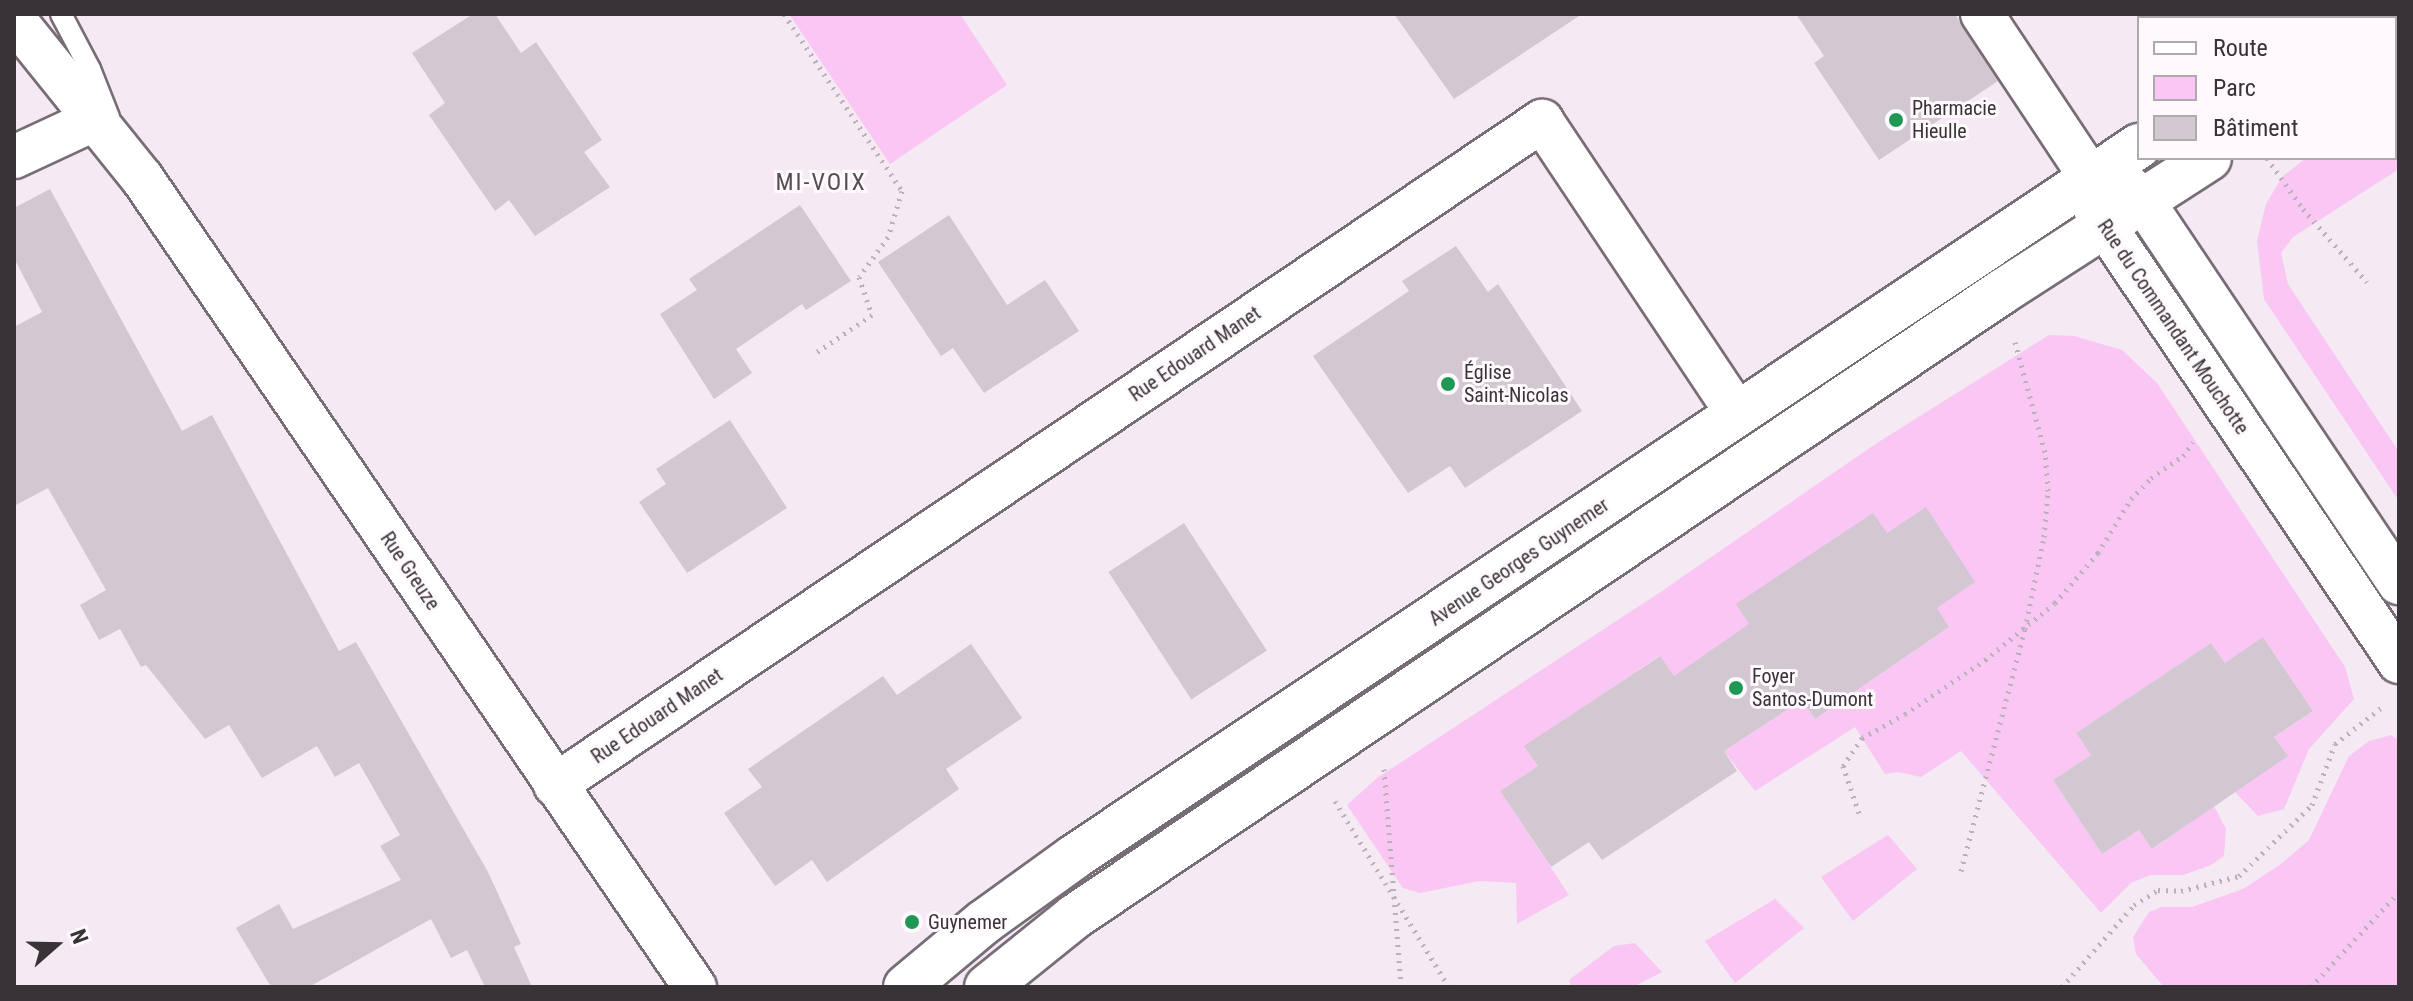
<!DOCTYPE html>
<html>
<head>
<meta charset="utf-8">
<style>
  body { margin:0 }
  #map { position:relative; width:2413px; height:1001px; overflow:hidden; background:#f5e9f3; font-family:"Roboto Condensed",sans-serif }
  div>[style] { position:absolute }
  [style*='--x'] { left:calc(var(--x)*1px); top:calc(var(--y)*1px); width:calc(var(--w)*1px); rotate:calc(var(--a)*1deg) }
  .green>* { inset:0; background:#fac6f3 }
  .building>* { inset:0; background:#d3c8d2; transform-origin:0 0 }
  .path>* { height:5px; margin-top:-2.5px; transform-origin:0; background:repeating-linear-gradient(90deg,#bab1b9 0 2px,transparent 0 8px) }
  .roads { filter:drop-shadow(2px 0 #776d76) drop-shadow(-2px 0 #776d76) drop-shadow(0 2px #776d76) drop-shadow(0 -2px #776d76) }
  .service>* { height:20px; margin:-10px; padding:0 10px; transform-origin:10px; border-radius:10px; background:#fff }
  .minor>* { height:42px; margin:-21px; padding:0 21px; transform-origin:21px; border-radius:21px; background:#fff }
  .tertiary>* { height:44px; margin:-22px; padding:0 22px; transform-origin:22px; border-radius:22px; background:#fff }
  .dots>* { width:22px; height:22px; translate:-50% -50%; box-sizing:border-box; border:4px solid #fef9fd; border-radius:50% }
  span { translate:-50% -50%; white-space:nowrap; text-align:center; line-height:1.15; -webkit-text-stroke:6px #fef9fd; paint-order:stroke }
  .poi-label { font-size:20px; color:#373337 }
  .left { translate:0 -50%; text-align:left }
  .street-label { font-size:20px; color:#373337 }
  .quarter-label { font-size:24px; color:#554c54; letter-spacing:2px }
  .frame { position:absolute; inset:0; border:16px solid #373337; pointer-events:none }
  .legend { position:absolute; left:2137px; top:16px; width:260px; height:144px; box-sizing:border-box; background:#fef9fd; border:2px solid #aeaaae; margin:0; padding:10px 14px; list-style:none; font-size:24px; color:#373337 }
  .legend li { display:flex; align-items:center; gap:16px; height:40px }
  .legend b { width:40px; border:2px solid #aeaaae }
  .north { position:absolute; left:16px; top:905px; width:80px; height:80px; -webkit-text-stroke:6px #fef9fd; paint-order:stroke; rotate:70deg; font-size:22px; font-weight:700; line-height:32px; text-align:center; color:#373337 }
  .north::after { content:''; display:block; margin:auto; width:28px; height:36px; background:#373337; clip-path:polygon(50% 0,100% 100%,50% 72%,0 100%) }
</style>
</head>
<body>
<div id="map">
  <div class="green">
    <div style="clip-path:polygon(789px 14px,960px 14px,1007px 85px,890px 164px)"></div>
    <div style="clip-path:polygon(2399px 95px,2399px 169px,2293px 237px,2281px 253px,2288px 284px,2399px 452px,2399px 501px,2264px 299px,2257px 241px,2266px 204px,2282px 177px,2306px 158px,2395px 158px,2395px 97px)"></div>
    <div style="clip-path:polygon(2049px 335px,2074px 336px,2122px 350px,2157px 383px,2345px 667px,2354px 699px,2309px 749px,2284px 809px,2258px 816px,2235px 792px,2287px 755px,2274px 737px,2313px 711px,2264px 638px,2225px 663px,2211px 643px,2076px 733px,2091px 755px,2053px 780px,2102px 854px,2139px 830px,2153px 849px,2214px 806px,2226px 829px,2224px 856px,2211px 865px,2183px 875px,2150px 875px,2131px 883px,2101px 913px,1961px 751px,1921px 777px,1898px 772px,1885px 774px,1855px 727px,1755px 791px,1724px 751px,1802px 700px,1815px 719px,1949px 627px,1937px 608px,1925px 508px,1674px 676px,1659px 656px,1525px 746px,1538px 766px,1500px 791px,1569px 895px,1517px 924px,1516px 883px,1479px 881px,1420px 893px,1403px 888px,1347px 805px,1377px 778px,1659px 593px,1877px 443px)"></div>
    <div style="clip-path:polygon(2391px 735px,2399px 741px,2399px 987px,2164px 987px,2136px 954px,2133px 937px,2149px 912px,2162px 907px,2192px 907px,2243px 889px,2281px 864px,2309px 840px,2349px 756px,2369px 741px)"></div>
    <div style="clip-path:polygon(1888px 835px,1917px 869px,1853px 921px,1821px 877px)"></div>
    <div style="clip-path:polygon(1775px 899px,1804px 928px,1735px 983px,1705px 941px)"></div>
    <div style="clip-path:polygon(1635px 943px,1662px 972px,1633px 987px,1571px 987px,1569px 980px,1614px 946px)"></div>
  </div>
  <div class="building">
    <div style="clip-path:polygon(473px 14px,495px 14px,521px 53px,536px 42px,602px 140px,584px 152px,610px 187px,535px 236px,509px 200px,495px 211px,429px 115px,445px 103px,412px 53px)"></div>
    <div style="clip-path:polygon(1394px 14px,1582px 14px,1454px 99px)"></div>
    <div style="clip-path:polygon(1796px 14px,1955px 14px,1998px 81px,1879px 160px,1814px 63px,1824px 56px)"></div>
    <div style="clip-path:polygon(50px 189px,182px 431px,212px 415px,339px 651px,356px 642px,488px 872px,521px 944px,514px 947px,532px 987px,485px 987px,467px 950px,451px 958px,431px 919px,309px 987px,271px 987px,236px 928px,279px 904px,293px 929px,401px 880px,380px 846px,400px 835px,359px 763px,335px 777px,317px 746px,262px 778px,229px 725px,205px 739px,146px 665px,141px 667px,120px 629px,99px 640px,80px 605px,106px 590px,48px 488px,14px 506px,14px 327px,42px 312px,14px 258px,14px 208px)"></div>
    <div style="clip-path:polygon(800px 205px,851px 281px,806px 310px,802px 304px,736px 349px,752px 373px,714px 399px,660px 314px,697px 290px,689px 279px)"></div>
    <div style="clip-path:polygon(949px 215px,1007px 305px,1045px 280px,1079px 331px,984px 393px,953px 348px,941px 356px,878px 262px)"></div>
    <div style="clip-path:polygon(1456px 246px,1488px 292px,1498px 284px,1582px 411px,1465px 488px,1450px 466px,1408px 493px,1313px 356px,1409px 291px,1402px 281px)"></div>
    <div style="clip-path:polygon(730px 420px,787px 508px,687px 573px,639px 502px,666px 484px,656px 469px)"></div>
    <div style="clip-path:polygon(1926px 507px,1975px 582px,1937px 608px,1949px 627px,1815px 719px,1802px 700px,1724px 751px,1737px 771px,1602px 860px,1589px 842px,1551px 867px,1500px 791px,1538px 766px,1524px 746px,1660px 656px,1674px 676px,1749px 624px,1736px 604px,1873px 513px,1887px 533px)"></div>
    <div style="left:1184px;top:523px;width:152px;height:90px;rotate:57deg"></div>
    <div style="clip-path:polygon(2263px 637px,2313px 711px,2274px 737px,2288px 756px,2152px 849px,2139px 830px,2102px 854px,2053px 780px,2091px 755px,2076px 733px,2211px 643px,2225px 663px)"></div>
    <div style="clip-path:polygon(971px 644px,1022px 718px,946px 769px,959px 789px,827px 882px,812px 860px,775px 886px,724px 813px,762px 787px,748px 769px,883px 676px,897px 695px)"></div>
  </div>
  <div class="path">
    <div style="--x:784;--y:14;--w:213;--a:56.3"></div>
    <div style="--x:902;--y:191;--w:48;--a:106.9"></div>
    <div style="--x:888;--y:237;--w:49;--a:125.9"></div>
    <div style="--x:859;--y:277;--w:40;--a:71.1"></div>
    <div style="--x:872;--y:315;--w:66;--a:146.1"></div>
    <div style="--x:2267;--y:158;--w:62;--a:54.8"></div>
    <div style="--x:2303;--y:209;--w:97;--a:48.8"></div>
    <div style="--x:1384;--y:769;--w:219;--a:85.5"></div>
    <div style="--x:1335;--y:801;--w:218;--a:58.5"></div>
    <div style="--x:1859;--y:813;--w:50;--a:-108.8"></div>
    <div style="--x:1843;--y:766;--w:34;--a:-56"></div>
    <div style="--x:1862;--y:738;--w:49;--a:-29.2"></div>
    <div style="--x:1905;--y:714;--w:97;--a:-34"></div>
    <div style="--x:1985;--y:660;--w:90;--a:-39.2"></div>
    <div style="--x:2055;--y:603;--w:66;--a:-49.3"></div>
    <div style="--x:2098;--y:553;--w:63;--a:-58.6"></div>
    <div style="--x:2131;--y:499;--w:29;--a:-46"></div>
    <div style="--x:2151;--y:478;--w:39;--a:-35"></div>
    <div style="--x:2183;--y:456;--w:17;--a:-54"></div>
    <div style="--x:1961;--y:871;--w:250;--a:-75.2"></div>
    <div style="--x:2025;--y:629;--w:94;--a:-78.3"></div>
    <div style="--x:2044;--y:537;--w:46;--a:-85"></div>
    <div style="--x:2048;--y:491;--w:39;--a:-94"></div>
    <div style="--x:2045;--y:452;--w:114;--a:-105.3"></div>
    <div style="--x:2062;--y:987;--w:109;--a:-48.7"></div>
    <div style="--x:2134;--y:905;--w:28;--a:-32"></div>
    <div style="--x:2158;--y:890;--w:23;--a:2"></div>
    <div style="--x:2181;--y:891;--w:60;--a:-14.5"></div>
    <div style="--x:2239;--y:876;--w:102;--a:-44.2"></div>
    <div style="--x:2312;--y:805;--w:65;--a:-69.3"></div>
    <div style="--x:2335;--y:744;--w:60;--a:-38.2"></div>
    <div style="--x:2311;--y:987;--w:129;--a:-47.2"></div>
  </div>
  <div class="roads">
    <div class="service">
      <div style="--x:61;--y:14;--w:62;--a:62.2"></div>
      <div style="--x:90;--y:69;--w:52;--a:68.4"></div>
    </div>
    <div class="minor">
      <div style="--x:1982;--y:14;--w:197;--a:56.4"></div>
      <div style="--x:14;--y:19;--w:204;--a:51.2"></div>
      <div style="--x:142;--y:178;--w:980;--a:55.65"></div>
      <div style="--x:14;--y:157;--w:90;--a:-24.9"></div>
      <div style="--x:2091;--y:178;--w:31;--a:83"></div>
      <div style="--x:2095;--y:209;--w:20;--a:60"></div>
      <div style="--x:2105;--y:226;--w:526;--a:56.01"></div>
      <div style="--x:2091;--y:178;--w:39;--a:13"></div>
      <div style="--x:2129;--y:187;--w:20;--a:45"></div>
      <div style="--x:2143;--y:201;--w:460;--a:56.2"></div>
      <div style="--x:555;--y:785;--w:1190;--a:-33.93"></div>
      <div style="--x:1542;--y:121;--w:353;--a:56.3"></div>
    </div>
    <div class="tertiary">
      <div style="--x:2331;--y:18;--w:7;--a:-34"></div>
      <div style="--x:2395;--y:34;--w:5;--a:-37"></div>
      <div style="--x:906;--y:987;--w:102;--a:-39.8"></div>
      <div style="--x:984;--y:922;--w:111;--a:-35.8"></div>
      <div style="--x:1074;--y:857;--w:1281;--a:-33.73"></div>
      <div style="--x:987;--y:987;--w:112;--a:-38.8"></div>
      <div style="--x:1074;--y:917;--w:1120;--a:-33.97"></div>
      <div style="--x:2003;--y:291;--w:245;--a:-32.8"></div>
    </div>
  </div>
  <div class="dots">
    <div style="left:1896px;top:120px;background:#209754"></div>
    <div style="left:1448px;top:384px;background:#209754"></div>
    <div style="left:1736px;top:688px;background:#209754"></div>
    <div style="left:912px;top:922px;background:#209754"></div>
  </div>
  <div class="poi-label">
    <span class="left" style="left:1912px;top:120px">Pharmacie<br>Hieulle</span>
    <span class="left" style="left:1464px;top:384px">Église<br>Saint-Nicolas</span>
    <span class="left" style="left:1752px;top:688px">Foyer<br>Santos-Dumont</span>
    <span class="left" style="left:928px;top:922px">Guynemer</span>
  </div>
  <div class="street-label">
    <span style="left:2173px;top:327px;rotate:56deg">Rue du Commandant Mouchotte</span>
    <span style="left:1195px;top:354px;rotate:-34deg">Rue Edouard Manet</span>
    <span style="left:1519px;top:562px;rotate:-34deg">Avenue Georges Guynemer</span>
    <span style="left:410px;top:571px;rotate:56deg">Rue Greuze</span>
    <span style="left:657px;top:716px;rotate:-34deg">Rue Edouard Manet</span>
  </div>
  <div class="quarter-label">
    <span style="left:821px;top:183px">MI-VOIX</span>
  </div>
  <div class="frame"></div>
  <ul class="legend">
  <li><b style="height:10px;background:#fff"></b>Route</li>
  <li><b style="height:22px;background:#fac6f3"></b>Parc</li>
  <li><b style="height:22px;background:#d3c8d2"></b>Bâtiment</li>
  </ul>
  <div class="north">N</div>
</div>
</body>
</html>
